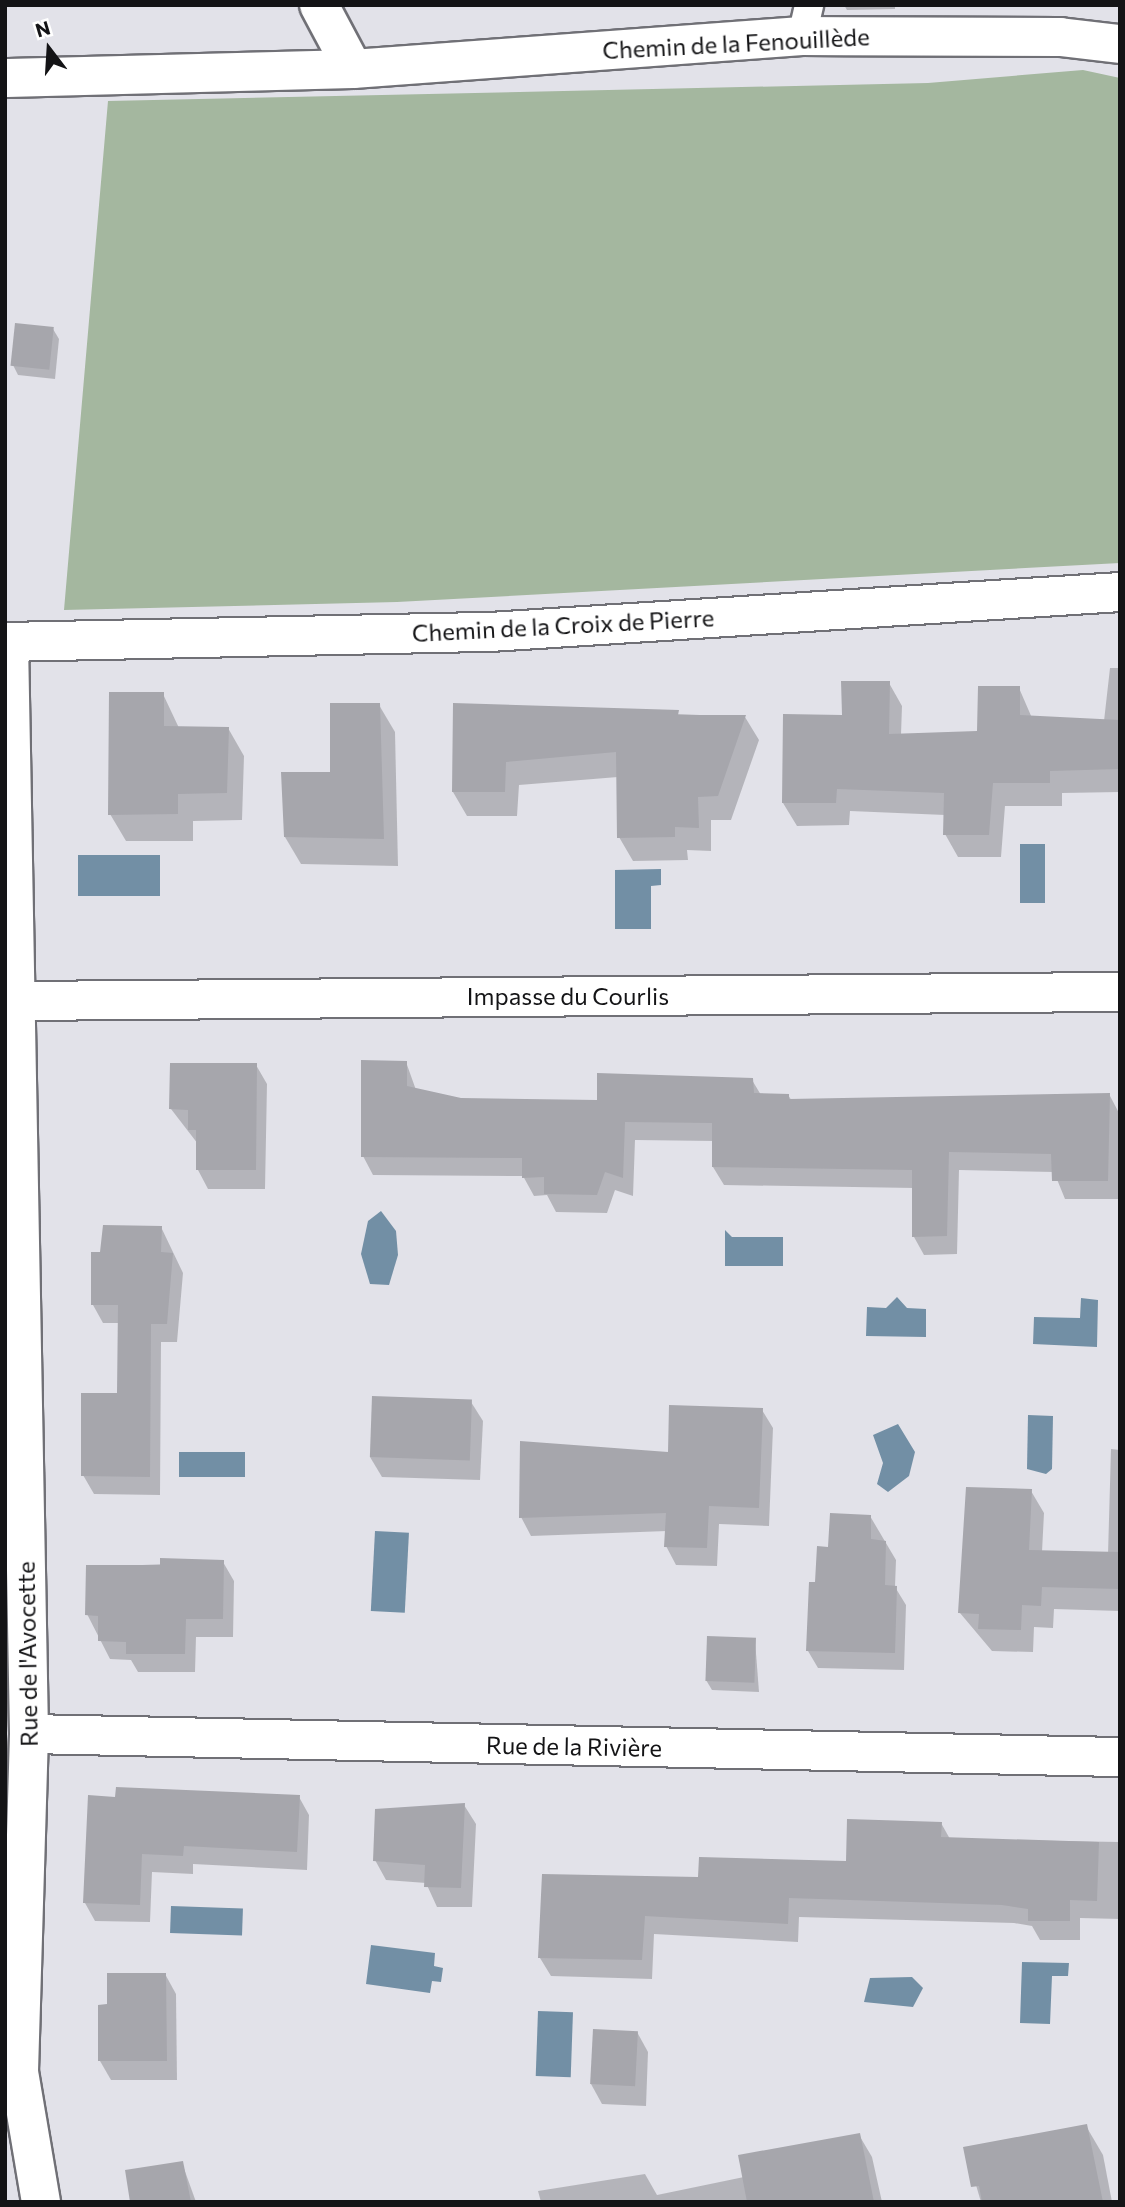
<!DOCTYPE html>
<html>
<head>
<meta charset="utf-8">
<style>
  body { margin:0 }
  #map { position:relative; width:1125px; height:2207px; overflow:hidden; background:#e2e2e9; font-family:Commissioner,sans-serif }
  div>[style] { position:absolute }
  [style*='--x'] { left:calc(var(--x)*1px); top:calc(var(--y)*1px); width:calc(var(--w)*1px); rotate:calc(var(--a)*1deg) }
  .green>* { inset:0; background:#a4b79f }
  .water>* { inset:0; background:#728fa5; transform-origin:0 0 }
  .shadow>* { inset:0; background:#0003 }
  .building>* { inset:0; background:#a6a6ac; transform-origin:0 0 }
  .roads { filter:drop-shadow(2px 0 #707076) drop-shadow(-2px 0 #707076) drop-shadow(0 2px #707076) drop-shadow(0 -2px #707076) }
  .service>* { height:28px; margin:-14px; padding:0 14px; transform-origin:14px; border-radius:14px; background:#fff }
  .minor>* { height:38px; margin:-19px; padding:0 19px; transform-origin:19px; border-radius:19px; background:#fff }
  span { translate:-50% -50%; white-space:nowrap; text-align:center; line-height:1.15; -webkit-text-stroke:5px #fff; paint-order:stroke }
  .street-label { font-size:24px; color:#141416 }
  .frame { position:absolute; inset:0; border:7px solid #141416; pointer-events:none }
  .north { position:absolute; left:14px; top:14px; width:70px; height:70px; -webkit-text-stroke:5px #fff; paint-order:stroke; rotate:343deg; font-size:19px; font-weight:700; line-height:28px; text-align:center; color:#141416 }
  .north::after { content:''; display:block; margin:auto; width:24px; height:32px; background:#141416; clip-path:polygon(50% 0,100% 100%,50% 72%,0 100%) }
</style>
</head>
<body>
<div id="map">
  <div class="green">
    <div style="clip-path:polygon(1083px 70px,1120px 78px,1120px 563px,397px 602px,64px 610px,108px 101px,928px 83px)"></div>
  </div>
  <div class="water">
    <div style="left:1020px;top:844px;width:25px;height:59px"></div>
    <div style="left:160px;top:855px;width:41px;height:82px;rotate:90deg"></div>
    <div style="clip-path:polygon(661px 869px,661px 885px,651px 886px,651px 929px,615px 929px,615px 870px)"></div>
    <div style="clip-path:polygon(381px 1211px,396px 1231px,398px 1255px,389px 1285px,370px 1284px,361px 1254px,368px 1221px)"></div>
    <div style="clip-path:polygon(725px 1230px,732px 1237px,783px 1237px,783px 1266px,725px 1266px)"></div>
    <div style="clip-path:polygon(897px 1297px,907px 1308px,926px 1309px,926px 1337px,866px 1336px,867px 1307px,886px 1308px)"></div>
    <div style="clip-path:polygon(1081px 1298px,1098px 1300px,1097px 1347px,1033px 1344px,1034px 1317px,1080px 1318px)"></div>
    <div style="clip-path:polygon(1028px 1415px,1053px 1416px,1052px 1469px,1046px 1474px,1027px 1469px)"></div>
    <div style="clip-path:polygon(898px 1424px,915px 1452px,909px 1476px,888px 1492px,877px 1484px,883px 1463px,873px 1435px)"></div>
    <div style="left:179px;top:1452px;width:66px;height:25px"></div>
    <div style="left:375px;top:1531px;width:34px;height:80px;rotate:3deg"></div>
    <div style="left:171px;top:1906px;width:72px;height:27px;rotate:2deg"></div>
    <div style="clip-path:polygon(371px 1945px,435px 1953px,434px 1966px,443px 1968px,441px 1982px,432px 1981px,430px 1993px,366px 1984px)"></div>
    <div style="clip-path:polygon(1022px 1962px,1069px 1963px,1068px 1976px,1052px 1976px,1050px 2024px,1020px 2023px)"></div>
    <div style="clip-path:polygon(912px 1977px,923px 1988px,913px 2007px,864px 2002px,870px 1978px)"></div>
    <div style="left:538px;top:2011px;width:35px;height:65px;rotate:2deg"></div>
  </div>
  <div class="shadow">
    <div style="clip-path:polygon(844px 5px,895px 5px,895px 9px,847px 10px)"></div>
    <div style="clip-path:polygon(53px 329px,59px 339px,55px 379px,18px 375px,13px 365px)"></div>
    <div style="clip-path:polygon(1110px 668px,1120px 668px,1120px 792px,1062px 793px,1062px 806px,1005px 806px,1001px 857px,958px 857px,945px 834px,945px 815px,850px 811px,849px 825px,797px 826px,783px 803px,843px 716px,889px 683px,902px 706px,901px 735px,978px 733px,1019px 688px,1032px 718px,1104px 721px)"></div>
    <div style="clip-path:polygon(163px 694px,179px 728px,228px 728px,244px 756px,242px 820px,193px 821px,193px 841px,126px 841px,110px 814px)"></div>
    <div style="clip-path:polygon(455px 704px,745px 717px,759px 740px,731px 820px,711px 820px,711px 851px,687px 850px,688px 860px,633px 861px,619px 837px,618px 777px,519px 785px,517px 816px,467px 816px,453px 792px)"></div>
    <div style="clip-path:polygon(379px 705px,395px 732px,398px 866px,301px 864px,285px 837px)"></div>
    <div style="clip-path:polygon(406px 1062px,416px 1090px,461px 1100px,599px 1102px,752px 1080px,761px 1095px,788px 1095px,792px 1101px,1109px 1094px,1119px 1113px,1118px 1199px,1065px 1199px,1054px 1172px,959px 1170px,957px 1254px,924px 1255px,914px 1237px,914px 1188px,724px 1185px,713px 1167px,714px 1141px,635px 1140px,633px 1196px,615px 1190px,607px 1213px,556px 1212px,547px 1195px,534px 1196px,523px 1176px,373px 1175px,363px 1156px)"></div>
    <div style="clip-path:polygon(256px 1065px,267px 1084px,265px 1189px,208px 1189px,198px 1170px,198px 1144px,171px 1109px)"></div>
    <div style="clip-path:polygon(161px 1227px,183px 1273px,177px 1342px,161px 1342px,160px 1495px,94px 1494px,83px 1475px,118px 1395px,120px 1323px,103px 1323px,93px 1305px,102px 1253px)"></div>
    <div style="clip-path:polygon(471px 1402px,483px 1421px,480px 1480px,382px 1477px,370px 1457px)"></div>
    <div style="clip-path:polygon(762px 1410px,773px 1428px,769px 1526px,719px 1524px,717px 1566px,676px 1565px,666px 1546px,667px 1531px,531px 1536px,521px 1517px)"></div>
    <div style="clip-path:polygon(1111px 1449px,1120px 1450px,1120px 1611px,1054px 1609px,1053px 1628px,1034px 1627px,1033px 1652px,992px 1651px,960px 1613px,1031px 1491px,1044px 1513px,1042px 1552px,1108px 1554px)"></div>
    <div style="clip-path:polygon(870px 1516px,896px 1560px,895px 1587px,906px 1605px,904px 1670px,818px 1668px,808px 1651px,817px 1583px,829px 1548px)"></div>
    <div style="clip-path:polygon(223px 1562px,234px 1581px,233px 1637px,196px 1637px,195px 1672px,138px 1672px,131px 1660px,110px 1659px,87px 1614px,88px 1567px)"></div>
    <div style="clip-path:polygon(755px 1640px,759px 1692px,712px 1690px,706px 1680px)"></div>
    <div style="clip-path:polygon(89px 1797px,299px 1797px,309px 1815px,307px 1870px,193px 1864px,193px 1874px,152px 1872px,150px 1922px,95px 1921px,85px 1903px)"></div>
    <div style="clip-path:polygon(464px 1805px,476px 1824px,472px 1907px,437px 1907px,426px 1883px,386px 1880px,375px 1860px)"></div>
    <div style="clip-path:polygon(941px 1823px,950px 1839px,1120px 1842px,1120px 1919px,1080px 1918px,1080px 1940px,1040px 1940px,1032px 1926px,1014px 1923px,799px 1917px,798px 1942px,654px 1934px,652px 1979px,551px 1976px,540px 1958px,700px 1879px,847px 1863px)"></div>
    <div style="clip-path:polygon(165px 1974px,176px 1994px,177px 2080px,111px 2080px,100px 2061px,109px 2006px)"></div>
    <div style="clip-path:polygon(637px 2032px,648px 2052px,646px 2106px,602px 2104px,591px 2084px)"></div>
    <div style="clip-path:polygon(1086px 2126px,1103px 2155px,1112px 2202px,981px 2202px,965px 2148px)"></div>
    <div style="clip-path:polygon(859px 2135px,872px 2157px,882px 2202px,541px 2202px,538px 2191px,645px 2174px,657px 2195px,744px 2177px)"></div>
    <div style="clip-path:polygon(182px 2163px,196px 2202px,131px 2202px)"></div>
  </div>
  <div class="building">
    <div style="left:15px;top:323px;width:39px;height:43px;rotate:6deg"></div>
    <div style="clip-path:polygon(841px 681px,890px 681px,889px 734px,977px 731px,978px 686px,1020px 686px,1020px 715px,1120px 720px,1120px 769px,1050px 771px,1050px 783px,993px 783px,989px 835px,943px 835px,944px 793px,837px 789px,836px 803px,782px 803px,783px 714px,842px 715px)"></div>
    <div style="clip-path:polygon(109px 692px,164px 692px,164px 726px,229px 727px,227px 793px,178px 794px,178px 814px,108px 815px)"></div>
    <div style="clip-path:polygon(330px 703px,380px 703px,384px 839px,284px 837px,281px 772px,330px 772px)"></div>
    <div style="clip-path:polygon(453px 703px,679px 710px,678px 715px,746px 715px,718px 796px,698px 797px,699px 828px,675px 827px,675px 837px,617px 838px,616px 752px,506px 762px,505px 792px,452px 792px)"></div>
    <div style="clip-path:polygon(361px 1060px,407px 1061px,407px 1086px,461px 1098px,597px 1100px,597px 1073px,753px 1078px,754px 1093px,789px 1094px,789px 1099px,1110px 1093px,1108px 1181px,1052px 1181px,1051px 1154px,949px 1152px,947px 1236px,912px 1237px,912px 1170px,712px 1167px,712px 1123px,625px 1122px,623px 1178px,605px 1172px,597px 1195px,544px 1194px,544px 1177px,522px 1178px,522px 1158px,361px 1157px)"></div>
    <div style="clip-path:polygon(170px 1063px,257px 1063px,256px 1170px,196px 1170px,196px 1130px,188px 1130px,188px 1110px,169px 1109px)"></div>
    <div style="clip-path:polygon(103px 1225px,162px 1226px,161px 1252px,173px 1253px,167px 1324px,151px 1324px,150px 1477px,81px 1476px,81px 1393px,117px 1393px,118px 1305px,91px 1305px,91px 1252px,100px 1252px)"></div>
    <div style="left:372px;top:1396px;width:100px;height:61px;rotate:2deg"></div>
    <div style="clip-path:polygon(669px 1405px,763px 1408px,759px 1508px,709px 1506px,707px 1548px,664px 1547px,666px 1513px,519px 1518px,520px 1441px,668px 1452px)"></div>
    <div style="clip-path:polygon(966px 1487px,1032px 1489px,1029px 1550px,1120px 1552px,1120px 1589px,1042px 1587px,1041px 1606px,1022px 1605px,1021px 1630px,978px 1629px,979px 1614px,958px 1613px)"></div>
    <div style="clip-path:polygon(830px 1513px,871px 1515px,871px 1539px,886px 1541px,885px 1585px,897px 1586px,895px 1653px,806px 1651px,809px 1582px,815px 1582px,817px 1546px,828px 1547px)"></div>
    <div style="clip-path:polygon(160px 1558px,224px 1560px,223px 1619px,186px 1619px,185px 1654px,126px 1654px,126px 1642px,98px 1641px,98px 1616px,85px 1615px,86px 1565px,160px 1565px)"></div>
    <div style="left:707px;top:1636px;width:49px;height:45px;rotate:2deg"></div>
    <div style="clip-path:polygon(116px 1787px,300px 1795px,297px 1852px,184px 1846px,183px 1856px,142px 1854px,140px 1905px,83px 1903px,88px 1795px,115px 1797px)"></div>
    <div style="clip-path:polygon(465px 1803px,461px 1888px,424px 1887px,425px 1865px,373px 1861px,375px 1809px)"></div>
    <div style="clip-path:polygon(847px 1819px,942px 1822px,941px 1837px,1099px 1842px,1097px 1901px,1070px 1900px,1070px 1921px,1028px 1921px,1028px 1909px,1002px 1905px,789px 1898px,788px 1924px,645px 1916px,642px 1960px,538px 1958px,542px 1874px,698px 1877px,699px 1857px,846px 1861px)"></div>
    <div style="clip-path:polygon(107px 1973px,166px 1973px,167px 2061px,98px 2061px,98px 2005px,107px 2004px)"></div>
    <div style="left:593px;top:2029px;width:45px;height:55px;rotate:3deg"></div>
    <div style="clip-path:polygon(1087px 2124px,1103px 2202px,982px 2202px,979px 2186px,971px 2187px,963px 2147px)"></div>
    <div style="clip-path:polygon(860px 2133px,874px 2202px,747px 2202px,738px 2155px)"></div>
    <div style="clip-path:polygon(183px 2161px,191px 2202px,130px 2202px,125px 2170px)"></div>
  </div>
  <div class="roads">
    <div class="service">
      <div style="--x:802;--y:36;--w:32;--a:-77"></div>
    </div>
    <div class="minor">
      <div style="--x:319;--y:5;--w:72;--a:62"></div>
      <div style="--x:353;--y:69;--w:450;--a:-4.2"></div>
      <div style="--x:802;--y:36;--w:258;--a:0.2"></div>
      <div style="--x:1060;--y:37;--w:60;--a:6.7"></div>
      <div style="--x:5;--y:78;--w:348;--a:-1.5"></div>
      <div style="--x:5;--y:642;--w:485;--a:-1.2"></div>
      <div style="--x:490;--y:632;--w:631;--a:-3.63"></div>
      <div style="--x:9;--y:642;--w:1092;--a:88.95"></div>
      <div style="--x:29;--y:1734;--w:338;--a:91.7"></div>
      <div style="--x:19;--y:2072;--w:132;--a:80.4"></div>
      <div style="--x:17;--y:1001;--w:1103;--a:-0.47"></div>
      <div style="--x:29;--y:1734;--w:1091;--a:1.21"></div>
    </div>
  </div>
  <div class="street-label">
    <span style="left:736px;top:43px;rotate:-3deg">Chemin de la Fenouillède</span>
    <span style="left:563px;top:625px;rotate:-3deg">Chemin de la Croix de Pierre</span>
    <span style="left:568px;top:996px">Impasse du Courlis</span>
    <span style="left:27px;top:1654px;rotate:-91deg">Rue de l'Avocette</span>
    <span style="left:574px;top:1746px;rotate:1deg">Rue de la Rivière</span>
  </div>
  <div class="frame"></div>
  <div class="north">N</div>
</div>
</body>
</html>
